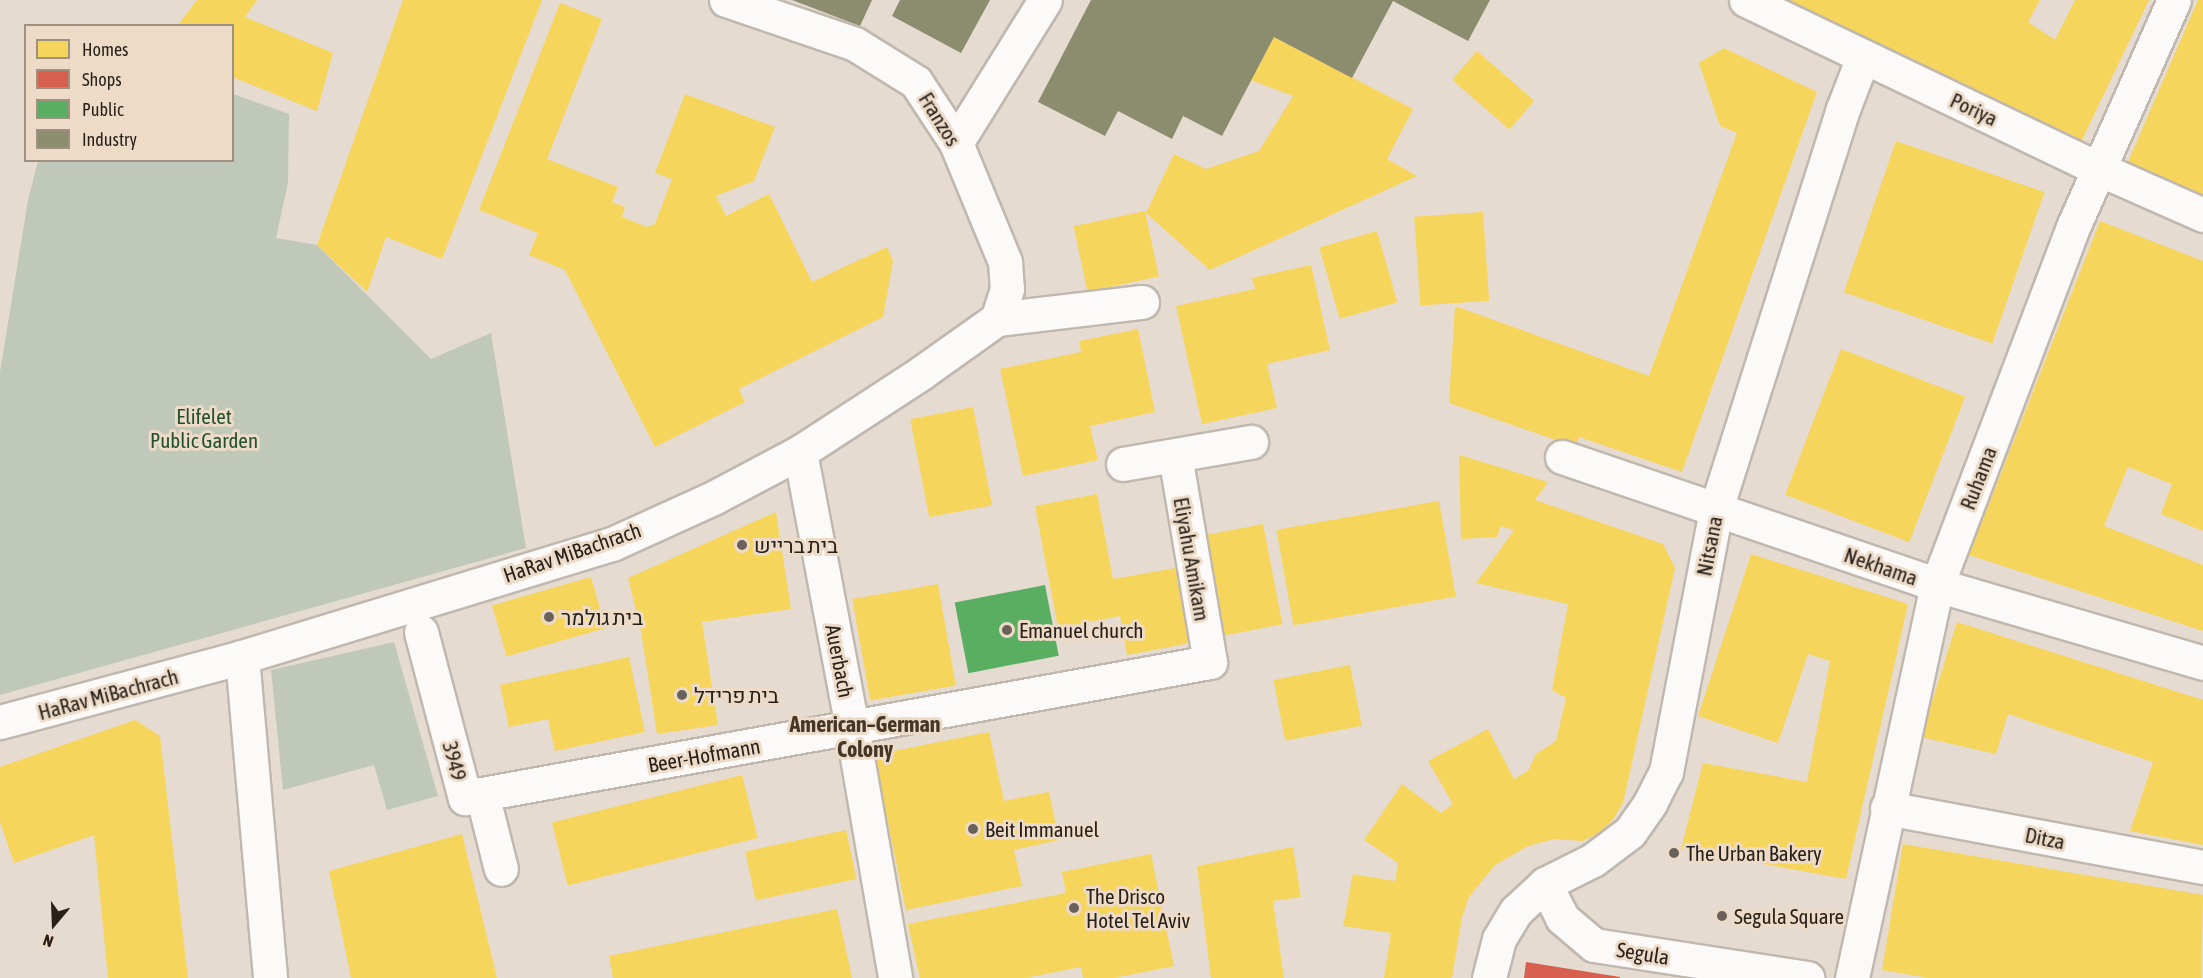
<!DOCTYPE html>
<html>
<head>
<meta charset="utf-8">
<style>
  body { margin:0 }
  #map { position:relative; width:2203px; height:978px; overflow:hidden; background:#e5dbd0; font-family:"Asap Condensed",Heebo,sans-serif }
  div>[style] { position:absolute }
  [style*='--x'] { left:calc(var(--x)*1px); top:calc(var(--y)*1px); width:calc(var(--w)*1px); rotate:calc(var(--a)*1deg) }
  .green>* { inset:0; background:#c0c9b9 }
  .homes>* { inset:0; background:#f6d55c; transform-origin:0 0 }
  .shops>* { inset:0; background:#d6604d }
  .public>* { inset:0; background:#5aae61; transform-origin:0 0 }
  .industry>* { inset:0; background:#8c8c6e }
  .roads { filter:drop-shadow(2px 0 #c0b8af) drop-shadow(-2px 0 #c0b8af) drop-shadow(0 2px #c0b8af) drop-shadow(0 -2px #c0b8af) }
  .street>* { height:33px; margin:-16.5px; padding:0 16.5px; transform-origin:16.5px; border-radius:16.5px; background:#fbfaf8 }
  .dots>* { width:16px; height:16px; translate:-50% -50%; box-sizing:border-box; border:3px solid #eddbc8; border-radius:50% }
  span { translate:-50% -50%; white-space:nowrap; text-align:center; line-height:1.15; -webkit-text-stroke:6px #eddbc8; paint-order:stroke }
  .street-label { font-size:21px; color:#27211a }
  .park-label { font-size:21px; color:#21502f }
  .poi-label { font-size:21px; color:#27211a }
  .left { translate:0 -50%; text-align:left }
  .neighbourhood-label { font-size:22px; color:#453728; font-weight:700 }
  .legend { position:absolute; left:24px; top:24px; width:210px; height:138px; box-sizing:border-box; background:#eddbc8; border:2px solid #9e9182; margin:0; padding:8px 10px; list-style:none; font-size:18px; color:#27211a }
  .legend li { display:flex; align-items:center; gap:12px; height:30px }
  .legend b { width:30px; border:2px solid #9e9182 }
  .north { position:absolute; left:24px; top:894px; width:60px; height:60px; -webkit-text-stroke:4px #eddbc8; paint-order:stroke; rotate:199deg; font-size:16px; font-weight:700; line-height:24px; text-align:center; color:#27211a }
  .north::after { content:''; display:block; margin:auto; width:21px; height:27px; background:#27211a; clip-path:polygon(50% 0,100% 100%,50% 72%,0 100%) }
</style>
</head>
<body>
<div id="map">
  <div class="green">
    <div style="clip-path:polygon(233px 94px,289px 114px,288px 183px,276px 238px,317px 245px,431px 359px,491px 333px,526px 548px,0 695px,0 372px,28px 200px,38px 161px,232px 160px)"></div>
    <div style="clip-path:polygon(394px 642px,438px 796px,387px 810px,374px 765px,283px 790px,271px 670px)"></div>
  </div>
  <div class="homes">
    <div style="clip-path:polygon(197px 0,257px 0,245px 17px,333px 53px,317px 111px,232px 77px,232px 26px,177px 26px)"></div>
    <div style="clip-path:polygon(403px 0,542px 0,442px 259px,386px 237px,367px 292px,317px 245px)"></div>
    <div style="clip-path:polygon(1783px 0,2040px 0,2028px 22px,2055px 40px,2075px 0,2149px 0,2082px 140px)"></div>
    <div style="clip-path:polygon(2198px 0,2203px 0,2203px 206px,2124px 171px)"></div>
    <div style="clip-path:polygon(560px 3px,602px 19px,547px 159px,618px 187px,612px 202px,625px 207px,622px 217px,647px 227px,655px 224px,672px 179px,655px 173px,685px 94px,775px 127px,754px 181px,716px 196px,726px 216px,769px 194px,812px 282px,887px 247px,893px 261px,883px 317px,739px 389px,745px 402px,655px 447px,565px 270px,529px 255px,538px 233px,479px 210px)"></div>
    <div style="clip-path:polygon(1274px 37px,1413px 109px,1387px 159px,1417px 176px,1210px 270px,1146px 213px,1174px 154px,1206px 169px,1259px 151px,1293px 96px,1251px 80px)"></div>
    <div style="clip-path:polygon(1724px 48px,1817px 92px,1682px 472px,1579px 437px,1576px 447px,1449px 403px,1455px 306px,1649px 376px,1737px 133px,1720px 126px,1699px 63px)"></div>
    <div style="left:1477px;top:51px;width:76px;height:38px;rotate:41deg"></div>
    <div style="left:1896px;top:141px;width:157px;height:160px;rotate:19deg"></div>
    <div style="left:1145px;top:211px;width:67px;height:73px;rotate:78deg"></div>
    <div style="left:1483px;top:212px;width:89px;height:69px;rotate:86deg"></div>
    <div style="clip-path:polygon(2100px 221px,2203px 261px,2203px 531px,2161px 514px,2172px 484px,2128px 467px,2104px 526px,2203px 565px,2203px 631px,1969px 555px)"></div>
    <div style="left:1377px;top:231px;width:74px;height:60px;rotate:74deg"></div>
    <div style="clip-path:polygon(1311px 265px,1330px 350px,1267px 364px,1277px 408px,1202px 424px,1176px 306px,1255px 289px,1252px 278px)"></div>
    <div style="clip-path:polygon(1138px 329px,1155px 412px,1090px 426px,1098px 460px,1023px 476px,1000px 369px,1081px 352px,1079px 341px)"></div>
    <div style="left:1841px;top:349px;width:133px;height:156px;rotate:21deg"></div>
    <div style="left:973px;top:407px;width:100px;height:64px;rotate:79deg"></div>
    <div style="clip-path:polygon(1459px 455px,1548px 482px,1535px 500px,1663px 544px,1675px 568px,1623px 803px,1612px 821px,1597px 834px,1583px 841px,1554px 839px,1528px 846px,1495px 865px,1469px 897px,1462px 917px,1452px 978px,1384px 978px,1391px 933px,1343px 926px,1353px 874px,1395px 881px,1398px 863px,1364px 840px,1402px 784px,1441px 813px,1453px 804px,1428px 761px,1488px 729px,1514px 779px,1528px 771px,1536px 754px,1556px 741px,1566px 698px,1552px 690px,1568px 604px,1476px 583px,1514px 530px,1501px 526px,1497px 537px,1461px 539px)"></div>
    <div style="clip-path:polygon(1097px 494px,1113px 579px,1181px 567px,1195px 642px,1127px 655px,1120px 616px,1058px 628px,1035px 506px)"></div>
    <div style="left:1439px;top:501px;width:97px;height:165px;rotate:80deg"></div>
    <div style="clip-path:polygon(776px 512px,791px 609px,702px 622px,718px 725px,657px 734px,641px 631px,628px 578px)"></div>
    <div style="left:1263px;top:524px;width:102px;height:66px;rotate:79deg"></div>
    <div style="clip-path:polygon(1751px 554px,1908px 604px,1846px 879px,1681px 849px,1703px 763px,1807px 782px,1830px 661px,1808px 654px,1778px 743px,1698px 716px)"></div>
    <div style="left:591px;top:577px;width:53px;height:103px;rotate:74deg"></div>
    <div style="left:938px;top:584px;width:103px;height:87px;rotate:80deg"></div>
    <div style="clip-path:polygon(1957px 622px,2203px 700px,2203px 845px,2130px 831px,2153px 762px,2008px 714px,1996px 754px,1921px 737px)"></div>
    <div style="clip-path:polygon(629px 657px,645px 732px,555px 751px,548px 719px,509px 727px,500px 685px)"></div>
    <div style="left:1350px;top:665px;width:62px;height:78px;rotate:79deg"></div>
    <div style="clip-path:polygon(135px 720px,160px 736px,188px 978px,108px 978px,94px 835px,14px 863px,0 822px,0 767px)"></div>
    <div style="clip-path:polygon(989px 732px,1004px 801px,1049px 792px,1059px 840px,1014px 850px,1022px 886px,906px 910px,874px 755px)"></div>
    <div style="left:742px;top:775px;width:65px;height:196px;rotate:76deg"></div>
    <div style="left:846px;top:830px;width:50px;height:103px;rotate:78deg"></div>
    <div style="clip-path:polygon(462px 834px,497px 978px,351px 978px,329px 871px)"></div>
    <div style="clip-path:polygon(1903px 844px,2203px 895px,2201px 978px,1929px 978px,1882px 970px)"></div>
    <div style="clip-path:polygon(1293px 847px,1301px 897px,1273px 901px,1284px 978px,1211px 978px,1197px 866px)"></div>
    <div style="clip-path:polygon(1151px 854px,1174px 966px,1114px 978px,1083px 978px,1081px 967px,1025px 978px,920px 978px,908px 924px,1066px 893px,1062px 872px)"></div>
    <div style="clip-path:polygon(837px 909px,852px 978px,613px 978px,609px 956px)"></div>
  </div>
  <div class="shops">
    <div style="clip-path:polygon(1526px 962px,1620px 977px,1620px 978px,1524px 978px)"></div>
  </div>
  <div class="public">
    <div style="left:1045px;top:585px;width:72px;height:92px;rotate:79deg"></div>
  </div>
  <div class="industry">
    <div style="clip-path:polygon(792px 0,872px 0,860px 26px)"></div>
    <div style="clip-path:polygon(900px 0,990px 0,961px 53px,892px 16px)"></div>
    <div style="clip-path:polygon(1091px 0,1490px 0,1468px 41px,1393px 1px,1352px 78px,1274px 37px,1222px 136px,1183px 116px,1172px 139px,1118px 111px,1105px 136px,1038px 102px)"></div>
  </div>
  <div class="roads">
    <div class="street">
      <div style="--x:726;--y:0;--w:136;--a:18.8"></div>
      <div style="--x:855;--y:44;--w:72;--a:31.9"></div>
      <div style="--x:916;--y:82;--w:73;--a:56.7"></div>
      <div style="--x:956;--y:143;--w:129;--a:67.6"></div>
      <div style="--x:1005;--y:262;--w:27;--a:86"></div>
      <div style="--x:1007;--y:289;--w:32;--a:108"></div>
      <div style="--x:1746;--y:0;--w:389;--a:25.6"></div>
      <div style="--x:2097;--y:168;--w:116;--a:23.9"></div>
      <div style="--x:956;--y:143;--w:168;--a:-58.1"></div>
      <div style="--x:800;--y:452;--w:281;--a:79.3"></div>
      <div style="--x:852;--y:728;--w:254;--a:80.2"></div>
      <div style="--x:1562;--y:457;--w:396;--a:18.8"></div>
      <div style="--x:1937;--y:585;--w:277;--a:16.3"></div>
      <div style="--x:1123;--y:464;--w:130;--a:-9.8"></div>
      <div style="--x:421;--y:632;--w:172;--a:75.2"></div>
      <div style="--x:465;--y:798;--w:17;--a:-13"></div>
      <div style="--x:482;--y:794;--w:77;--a:75.8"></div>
      <div style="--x:242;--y:657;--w:322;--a:85"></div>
      <div style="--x:0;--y:722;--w:251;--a:-15"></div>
      <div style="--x:242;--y:657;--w:387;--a:-17"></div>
      <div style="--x:612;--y:544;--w:113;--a:-24.5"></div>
      <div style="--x:715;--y:497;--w:96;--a:-27.9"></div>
      <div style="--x:800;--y:452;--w:145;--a:-33.1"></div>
      <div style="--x:921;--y:373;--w:93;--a:-35.4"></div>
      <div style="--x:997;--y:319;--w:146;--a:-6.7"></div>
      <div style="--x:482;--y:794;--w:740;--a:-10.28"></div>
      <div style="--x:1210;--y:662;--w:209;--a:-99.6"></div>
      <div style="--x:1887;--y:808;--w:321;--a:10.6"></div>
      <div style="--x:1545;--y:884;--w:38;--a:63"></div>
      <div style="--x:1562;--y:918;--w:42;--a:40.2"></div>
      <div style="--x:1594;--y:945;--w:216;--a:8.8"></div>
      <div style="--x:1489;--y:978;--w:40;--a:-75.6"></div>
      <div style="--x:1499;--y:939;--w:33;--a:-59"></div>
      <div style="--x:1516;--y:911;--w:40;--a:-43"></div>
      <div style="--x:1545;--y:884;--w:54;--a:-26.6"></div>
      <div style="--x:1593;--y:860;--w:46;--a:-37.1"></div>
      <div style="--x:1630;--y:832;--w:35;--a:-55"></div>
      <div style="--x:1650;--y:803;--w:35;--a:-63"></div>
      <div style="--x:1666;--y:772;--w:268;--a:-79.2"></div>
      <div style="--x:1716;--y:509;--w:420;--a:-72.4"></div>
      <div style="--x:1843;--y:109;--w:56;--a:-69"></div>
      <div style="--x:1852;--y:978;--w:402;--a:-77.8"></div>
      <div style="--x:1937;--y:585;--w:383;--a:-69.2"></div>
      <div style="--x:2073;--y:227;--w:248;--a:-66"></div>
    </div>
  </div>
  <div class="dots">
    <div style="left:742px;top:545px;background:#6a625a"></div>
    <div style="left:549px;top:617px;background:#6a625a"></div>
    <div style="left:1007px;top:630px;background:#6a625a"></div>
    <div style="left:682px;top:695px;background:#6a625a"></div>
    <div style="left:973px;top:829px;background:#6a625a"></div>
    <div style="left:1674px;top:853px;background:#6a625a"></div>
    <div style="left:1074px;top:908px;background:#6a625a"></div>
    <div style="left:1722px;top:916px;background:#6a625a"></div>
  </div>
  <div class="street-label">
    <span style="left:1974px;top:109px;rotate:25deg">Poriya</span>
    <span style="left:940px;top:119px;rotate:58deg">Franzos</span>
    <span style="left:1978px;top:478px;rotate:-69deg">Ruhama</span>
    <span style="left:1709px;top:546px;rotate:-79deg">Nitsana</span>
    <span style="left:572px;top:552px;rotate:-19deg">HaRav MiBachrach</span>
    <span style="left:1192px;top:559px;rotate:80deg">Eliyahu Amikam</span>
    <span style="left:1881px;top:566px;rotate:19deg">Nekhama</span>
    <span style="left:840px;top:661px;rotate:79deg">Auerbach</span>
    <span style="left:108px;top:694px;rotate:-15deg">HaRav MiBachrach</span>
    <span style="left:704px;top:755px;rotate:-10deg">Beer-Hofmann</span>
    <span style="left:455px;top:761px;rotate:75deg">3949</span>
    <span style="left:2045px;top:838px;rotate:11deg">Ditza</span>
    <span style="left:1643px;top:953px;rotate:9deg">Segula</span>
  </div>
  <div class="park-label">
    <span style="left:204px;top:428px">Elifelet<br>Public Garden</span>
  </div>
  <div class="poi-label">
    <span class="left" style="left:754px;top:545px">בית ברייש</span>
    <span class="left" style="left:561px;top:617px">בית גולמר</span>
    <span class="left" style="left:1019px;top:630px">Emanuel church</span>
    <span class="left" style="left:694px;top:695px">בית פרידל</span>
    <span class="left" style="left:985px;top:829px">Beit Immanuel</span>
    <span class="left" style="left:1686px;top:853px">The Urban Bakery</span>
    <span class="left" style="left:1086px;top:908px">The Drisco<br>Hotel Tel Aviv</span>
    <span class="left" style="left:1734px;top:916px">Segula Square</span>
  </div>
  <div class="neighbourhood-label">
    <span style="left:865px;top:737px">American–German<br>Colony</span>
  </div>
  <ul class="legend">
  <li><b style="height:16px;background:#f6d55c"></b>Homes</li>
  <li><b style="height:16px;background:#d6604d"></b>Shops</li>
  <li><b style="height:16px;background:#5aae61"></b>Public</li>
  <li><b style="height:16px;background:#8c8c6e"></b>Industry</li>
  </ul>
  <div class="north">N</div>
</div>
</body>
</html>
